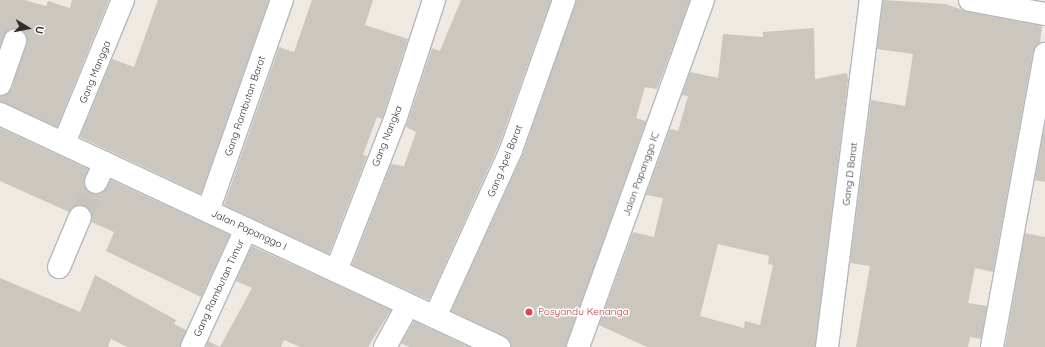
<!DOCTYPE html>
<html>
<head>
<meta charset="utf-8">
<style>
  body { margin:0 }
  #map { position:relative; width:1045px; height:347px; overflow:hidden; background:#efe9e1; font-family:Quicksand,sans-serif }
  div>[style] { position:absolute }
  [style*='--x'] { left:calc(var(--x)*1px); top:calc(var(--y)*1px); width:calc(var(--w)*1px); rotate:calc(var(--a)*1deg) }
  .building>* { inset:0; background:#cbc7bf }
  .minor-tunnel>* { height:22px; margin-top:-11px; transform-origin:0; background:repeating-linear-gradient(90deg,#c8c4bd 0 22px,transparent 0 33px) }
  .roads { filter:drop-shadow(1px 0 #b4b7c1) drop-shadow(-1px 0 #b4b7c1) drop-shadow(0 1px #b4b7c1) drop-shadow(0 -1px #b4b7c1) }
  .minor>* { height:22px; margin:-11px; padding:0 11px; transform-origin:11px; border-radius:11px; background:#fff }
  .dots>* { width:11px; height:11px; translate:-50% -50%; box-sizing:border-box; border:2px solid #fff; border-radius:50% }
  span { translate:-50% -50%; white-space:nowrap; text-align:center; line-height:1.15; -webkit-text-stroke:3px #fff; paint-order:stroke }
  .street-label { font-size:10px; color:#2e2e2e }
  .health-label { font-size:10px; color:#be3a42 }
  .left { translate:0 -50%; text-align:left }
  .north { position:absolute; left:8px; top:8px; width:40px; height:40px; -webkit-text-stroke:3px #fff; paint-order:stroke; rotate:100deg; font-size:11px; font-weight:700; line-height:16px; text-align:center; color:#2e2e2e }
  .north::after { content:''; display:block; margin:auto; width:14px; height:18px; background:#2e2e2e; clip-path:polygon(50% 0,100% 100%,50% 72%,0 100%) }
</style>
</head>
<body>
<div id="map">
  <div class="building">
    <div style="clip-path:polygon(0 0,24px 0,46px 6px,48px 1px,70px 8px,72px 0,109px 0,57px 127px,0 102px,0 96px,12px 88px,27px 39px,19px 29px,12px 29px,7px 32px,0 46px)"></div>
    <div style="clip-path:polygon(158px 0,269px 0,201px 194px,80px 137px,112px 59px,134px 67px)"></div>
    <div style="clip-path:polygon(312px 0,373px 0,365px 25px,408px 39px,382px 119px,377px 117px,363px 155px,367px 156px,329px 254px,224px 205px,279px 47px,294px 52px)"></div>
    <div style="clip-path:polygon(461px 0,551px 0,499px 145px,429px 300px,352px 265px,391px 164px,404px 166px,416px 132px,406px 127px,432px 48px,440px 51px)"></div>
    <div style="clip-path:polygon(576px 0,690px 0,657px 89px,645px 87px,636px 118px,646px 121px,566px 347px,511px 347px,504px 336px,451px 311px,523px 154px)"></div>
    <div style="clip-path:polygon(883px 0,946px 4px,968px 12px,1042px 26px,1040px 43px,1033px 52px,993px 272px,975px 268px,968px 303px,987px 306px,981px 339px,970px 337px,968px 347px,856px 347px,870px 266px,850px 263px,871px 100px,905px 106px,913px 54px,877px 49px)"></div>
    <div style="clip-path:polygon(evenodd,814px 28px,815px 79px,847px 73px,848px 80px,815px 347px,647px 347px,599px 325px,633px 232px,654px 237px,663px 198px,646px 195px,670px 129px,678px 131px,688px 96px,682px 95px,690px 72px,718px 78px,723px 34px,763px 37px,763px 32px,814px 28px,718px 244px,769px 256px,768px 264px,773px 265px,760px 325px,745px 321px,744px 328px,700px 316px,718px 244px)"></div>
    <div style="clip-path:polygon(1045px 124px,1045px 182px,1035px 180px)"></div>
    <div style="clip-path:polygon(0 128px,88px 169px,84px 183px,91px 193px,103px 192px,111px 180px,230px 235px,201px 297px,106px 251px,114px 232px,91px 222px,92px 215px,85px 206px,78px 205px,69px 212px,0 181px)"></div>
    <div style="clip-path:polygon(1025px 233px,1045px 237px,1045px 347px,1005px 347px)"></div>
    <div style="clip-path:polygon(252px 246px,391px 310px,368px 347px,300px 347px,284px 340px,281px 347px,220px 347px,252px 288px,236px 281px)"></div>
    <div style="clip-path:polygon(95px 275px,176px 320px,174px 324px,186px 330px,180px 347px,127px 347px,111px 339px,108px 347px,0 347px,0 278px,80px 312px)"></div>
    <div style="clip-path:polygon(414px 321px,469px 347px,409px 347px,401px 343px)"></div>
    <div style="clip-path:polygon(208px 341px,220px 347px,206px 347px)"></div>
  </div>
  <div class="minor-tunnel">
    <div style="--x:80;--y:217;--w:38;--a:-65"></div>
  </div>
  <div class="roads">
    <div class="minor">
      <div style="--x:970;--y:0;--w:76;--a:10.6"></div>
      <div style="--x:0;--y:84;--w:46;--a:-70.8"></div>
      <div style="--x:0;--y:114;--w:551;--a:25.03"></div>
      <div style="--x:64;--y:143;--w:155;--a:-67.6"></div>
      <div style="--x:96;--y:182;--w:21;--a:-65"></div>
      <div style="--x:208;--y:211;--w:224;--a:-70.7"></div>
      <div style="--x:59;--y:267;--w:54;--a:-67.2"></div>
      <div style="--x:336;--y:271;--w:165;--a:-68.7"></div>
      <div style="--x:396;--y:117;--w:123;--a:-72"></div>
      <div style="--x:435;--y:317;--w:183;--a:-65.5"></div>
      <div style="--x:511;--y:150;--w:159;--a:-70.5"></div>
      <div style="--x:192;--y:347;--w:130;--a:-65.4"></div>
      <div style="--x:385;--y:347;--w:48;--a:-61.3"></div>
      <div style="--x:578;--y:347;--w:369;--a:-70.2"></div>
      <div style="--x:827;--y:347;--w:350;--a:-82.8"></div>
      <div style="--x:992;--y:347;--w:298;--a:-79.7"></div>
    </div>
  </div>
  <div class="dots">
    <div style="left:529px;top:312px;background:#e0444e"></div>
  </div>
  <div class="street-label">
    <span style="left:95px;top:72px;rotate:-68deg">Gang Mangga</span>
    <span style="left:245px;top:106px;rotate:-71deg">Gang Rambutan Barat</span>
    <span style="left:387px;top:136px;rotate:-68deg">Gang Nangka</span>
    <span style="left:505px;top:161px;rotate:-68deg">Gang Apel Barat</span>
    <span style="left:641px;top:174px;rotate:-70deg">Jalan Papanggo IC</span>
    <span style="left:850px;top:174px;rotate:-83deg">Gang D Barat</span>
    <span style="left:249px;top:230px;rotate:25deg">Jalan Papanggo I</span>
    <span style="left:219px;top:288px;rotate:-65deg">Gang Rambutan Timur</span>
  </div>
  <div class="health-label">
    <span class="left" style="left:538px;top:312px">Posyandu Kenanga</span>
  </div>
  <div class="north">U</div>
</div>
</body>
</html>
